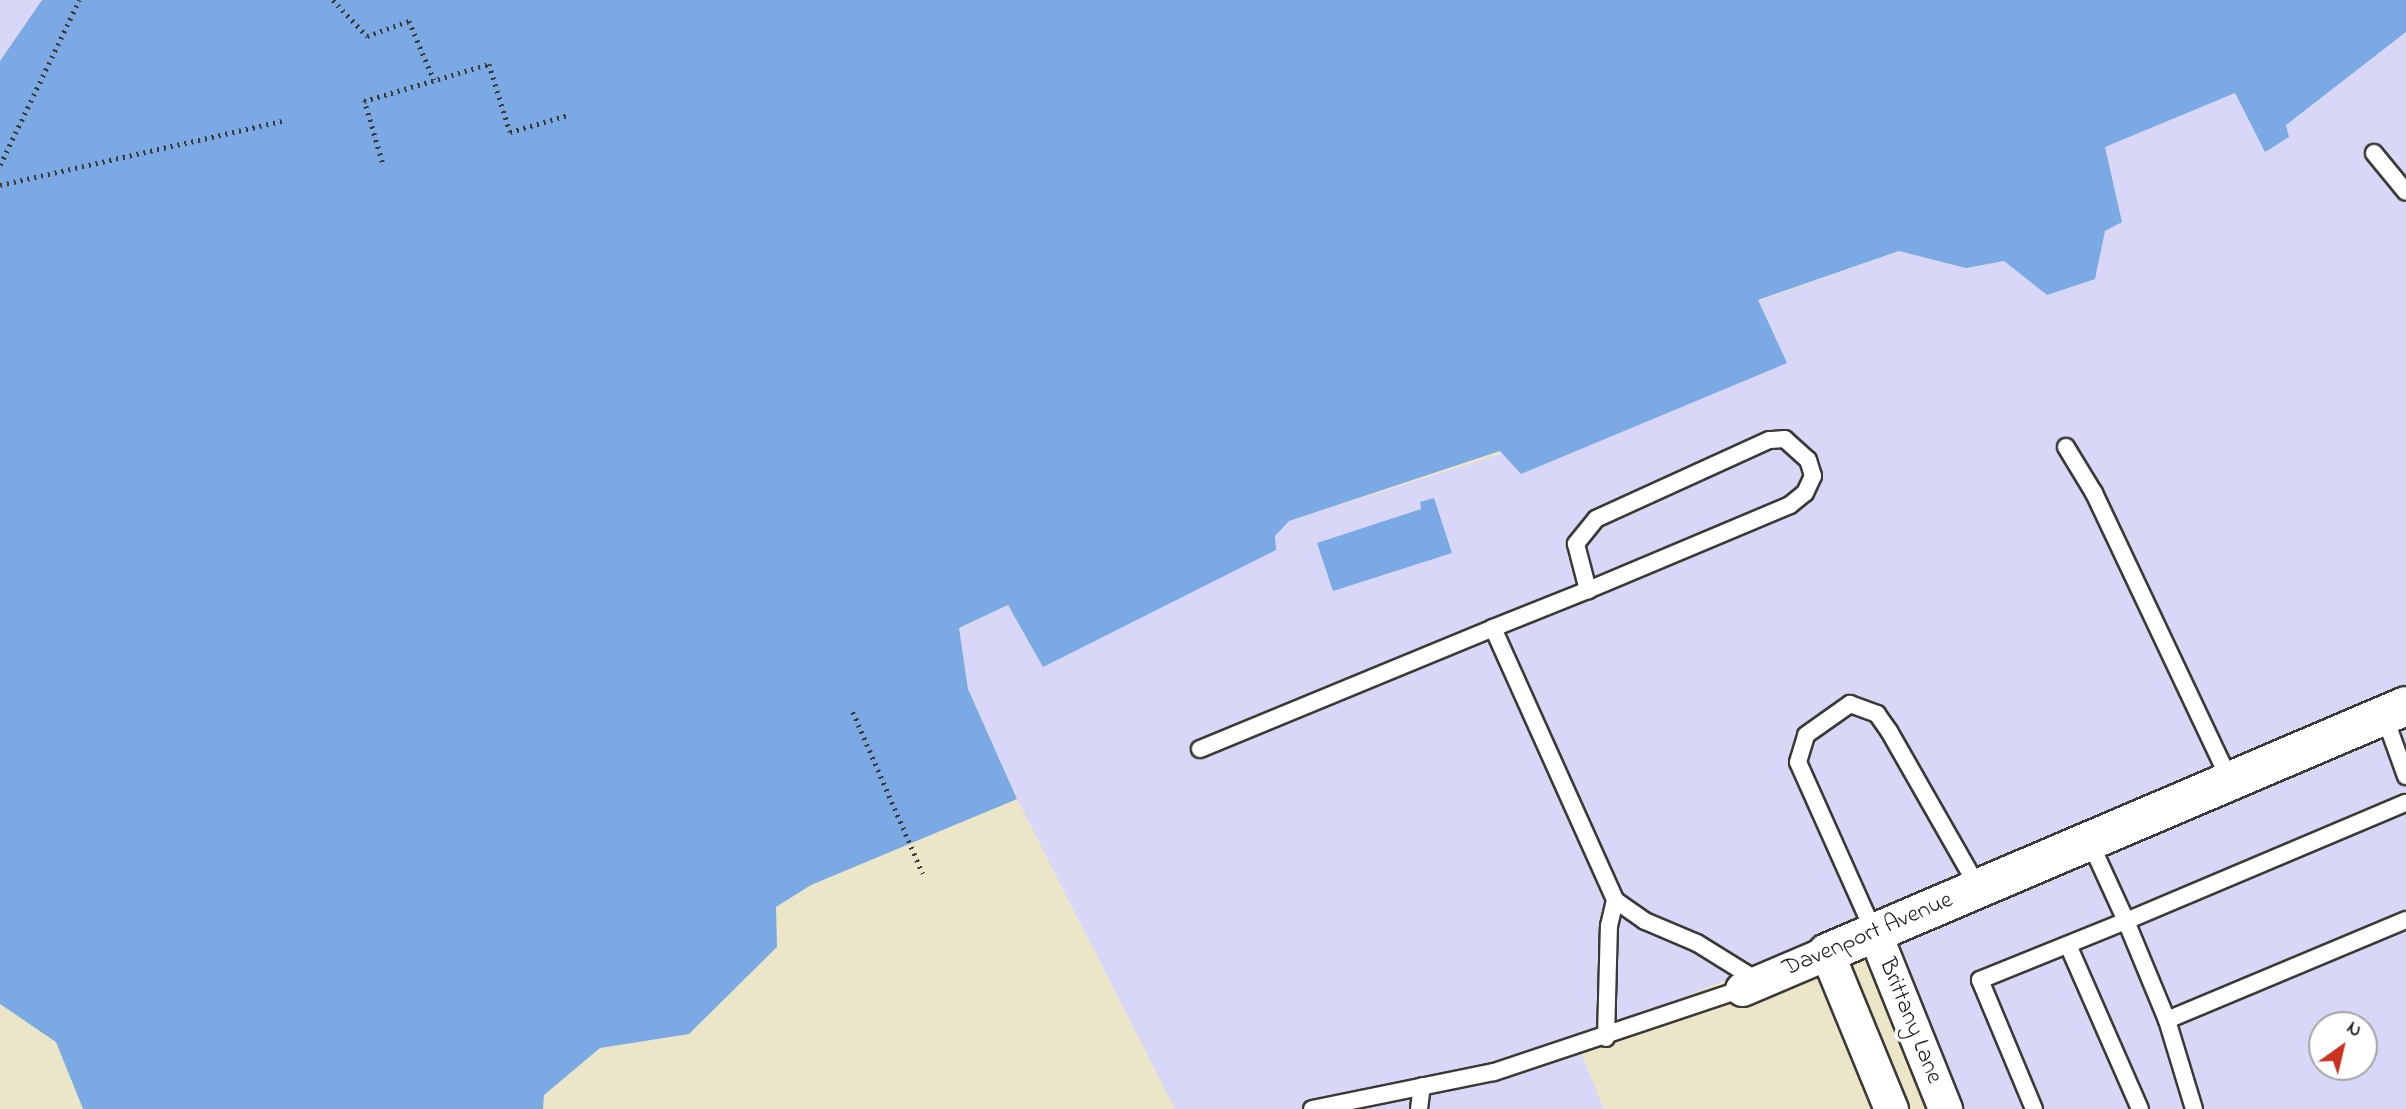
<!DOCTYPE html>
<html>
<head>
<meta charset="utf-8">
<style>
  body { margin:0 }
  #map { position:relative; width:2406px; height:1109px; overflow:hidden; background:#ebe6c8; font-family:"Indie Flower",sans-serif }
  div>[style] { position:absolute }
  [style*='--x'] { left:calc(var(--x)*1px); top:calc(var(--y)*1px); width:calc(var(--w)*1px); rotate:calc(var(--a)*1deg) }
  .built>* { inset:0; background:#d9d7f7 }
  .water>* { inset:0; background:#7ba9e4 }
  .path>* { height:4.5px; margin-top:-2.25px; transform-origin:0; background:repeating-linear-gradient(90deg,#3b3a36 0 2px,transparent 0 7px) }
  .roads { filter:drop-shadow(2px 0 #3b3a36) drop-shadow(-2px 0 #3b3a36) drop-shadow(0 2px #3b3a36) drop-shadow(0 -2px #3b3a36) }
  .lane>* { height:16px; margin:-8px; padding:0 8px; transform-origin:8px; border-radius:8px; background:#fff }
  .street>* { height:33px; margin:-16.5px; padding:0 16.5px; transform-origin:16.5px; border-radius:16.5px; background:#fff }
  .secondary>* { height:38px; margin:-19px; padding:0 19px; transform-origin:19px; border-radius:19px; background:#fff }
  span { translate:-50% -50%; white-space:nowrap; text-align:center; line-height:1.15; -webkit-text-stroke:7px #fff; paint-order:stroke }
  .street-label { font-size:24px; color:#1c1c1c }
  .north { position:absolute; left:2308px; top:1011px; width:70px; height:70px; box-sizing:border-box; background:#fff; border:2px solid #a4a4a4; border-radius:50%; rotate:34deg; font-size:19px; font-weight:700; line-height:28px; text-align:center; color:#1c1c1c }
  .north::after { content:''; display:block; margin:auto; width:24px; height:32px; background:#c8321e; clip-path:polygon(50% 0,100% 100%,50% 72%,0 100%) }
</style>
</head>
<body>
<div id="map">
  <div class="built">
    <div style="clip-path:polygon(0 0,42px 0,0 61px)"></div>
    <div style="clip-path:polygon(evenodd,2406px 32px,2406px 1109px,1965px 1109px,1888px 914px,1576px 1041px,1604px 1109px,1175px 1109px,1017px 799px,968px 689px,959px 629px,1008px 605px,1043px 667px,1275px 536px,1289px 521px,1786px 363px,1758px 301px,1899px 251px,1966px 268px,2004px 261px,2047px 295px,2105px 231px,2122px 222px,2105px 147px,2235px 93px,2265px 152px,2285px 125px,2406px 32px,2322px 1025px,2364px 1025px,2364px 1067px,2322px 1067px,2322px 1025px)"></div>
  </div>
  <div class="water">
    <div style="clip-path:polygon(42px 0,2406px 0,2406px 32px,2286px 125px,2289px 137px,2265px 152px,2235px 93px,2105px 147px,2122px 222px,2105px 231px,2095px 279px,2047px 295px,2004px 261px,1966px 268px,1899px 251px,1758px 300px,1787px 363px,1521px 474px,1500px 451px,1289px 521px,1275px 536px,1276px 550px,1043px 667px,1008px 605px,959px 628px,968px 689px,1017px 799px,811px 885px,776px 907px,777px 947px,689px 1034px,600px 1048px,544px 1095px,543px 1109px,83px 1109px,56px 1042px,0 1004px,0 61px)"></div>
    <div style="clip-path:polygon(1434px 498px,1452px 553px,1333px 591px,1317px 543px,1421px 509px,1420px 502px)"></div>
  </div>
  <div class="path">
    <div style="--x:333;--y:0;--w:50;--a:46.6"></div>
    <div style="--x:367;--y:36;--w:45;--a:-19.7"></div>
    <div style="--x:409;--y:21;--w:64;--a:67"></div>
    <div style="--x:382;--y:162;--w:64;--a:-106.4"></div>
    <div style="--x:364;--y:101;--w:130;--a:-16.5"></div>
    <div style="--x:489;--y:64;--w:71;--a:72.8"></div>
    <div style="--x:510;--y:132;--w:60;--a:-16.3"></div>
    <div style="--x:0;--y:165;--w:183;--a:-64.4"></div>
    <div style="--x:0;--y:185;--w:289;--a:-12.8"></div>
    <div style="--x:853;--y:712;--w:176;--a:66.6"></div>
  </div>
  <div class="roads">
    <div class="lane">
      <div style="--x:2374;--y:153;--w:50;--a:50.6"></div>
      <div style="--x:2066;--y:447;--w:54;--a:58.7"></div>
      <div style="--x:2094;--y:493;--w:316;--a:64.7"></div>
      <div style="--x:1493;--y:628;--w:102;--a:-21.8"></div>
      <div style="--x:1588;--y:590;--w:219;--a:-22.8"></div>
      <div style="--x:1790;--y:505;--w:19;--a:-39"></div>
      <div style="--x:1805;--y:493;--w:19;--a:-65"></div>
      <div style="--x:1813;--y:476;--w:17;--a:-107"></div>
      <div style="--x:1808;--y:460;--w:31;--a:-138"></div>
      <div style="--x:1785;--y:439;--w:16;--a:176"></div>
      <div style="--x:1769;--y:440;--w:190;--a:155.5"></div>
      <div style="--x:1596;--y:519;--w:32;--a:129"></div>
      <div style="--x:1576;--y:544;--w:48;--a:75.4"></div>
      <div style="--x:2384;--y:715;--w:65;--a:70.2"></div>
      <div style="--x:1200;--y:749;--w:317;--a:-22.4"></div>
      <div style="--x:1493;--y:628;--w:298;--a:65.8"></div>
      <div style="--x:2089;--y:840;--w:89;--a:65.4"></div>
      <div style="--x:2126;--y:921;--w:304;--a:-22.9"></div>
      <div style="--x:1874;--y:932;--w:186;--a:-114.1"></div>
      <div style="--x:1798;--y:762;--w:28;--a:-73"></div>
      <div style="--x:1806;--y:735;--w:54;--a:-35.2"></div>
      <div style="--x:1850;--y:704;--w:29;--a:20"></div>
      <div style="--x:1877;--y:714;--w:21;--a:55"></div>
      <div style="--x:1889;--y:731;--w:180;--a:60.3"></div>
      <div style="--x:2068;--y:945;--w:179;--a:66.3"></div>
      <div style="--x:2167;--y:1020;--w:93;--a:73.1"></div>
      <div style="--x:1606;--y:1038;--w:112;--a:-88.5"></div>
      <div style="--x:1609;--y:926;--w:27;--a:-77"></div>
      <div style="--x:1615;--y:900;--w:37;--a:35"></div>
      <div style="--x:1645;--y:921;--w:56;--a:22.9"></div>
      <div style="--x:1697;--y:943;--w:74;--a:31.8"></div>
      <div style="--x:1312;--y:1109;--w:186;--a:-11.5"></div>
      <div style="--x:1494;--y:1072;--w:262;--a:-18.5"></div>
      <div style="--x:1419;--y:1109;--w:23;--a:-83"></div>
      <div style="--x:2034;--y:1109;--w:140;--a:-112.7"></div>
      <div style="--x:1980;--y:980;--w:157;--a:-22"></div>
      <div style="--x:2126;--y:921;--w:107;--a:67.5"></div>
      <div style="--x:2167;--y:1020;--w:259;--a:-22.7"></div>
    </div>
    <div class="street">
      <div style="--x:1874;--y:932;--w:191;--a:68.1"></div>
      <div style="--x:1742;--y:989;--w:92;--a:-23"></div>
      <div style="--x:1827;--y:953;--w:169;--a:67.7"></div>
    </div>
    <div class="secondary">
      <div style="--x:1827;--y:953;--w:629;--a:-23.1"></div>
    </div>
  </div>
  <div class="street-label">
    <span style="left:1868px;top:935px;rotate:-23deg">Davenport Avenue</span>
    <span style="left:1910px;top:1021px;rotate:68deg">Brittany Lane</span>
  </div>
  <div class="north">N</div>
</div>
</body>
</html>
